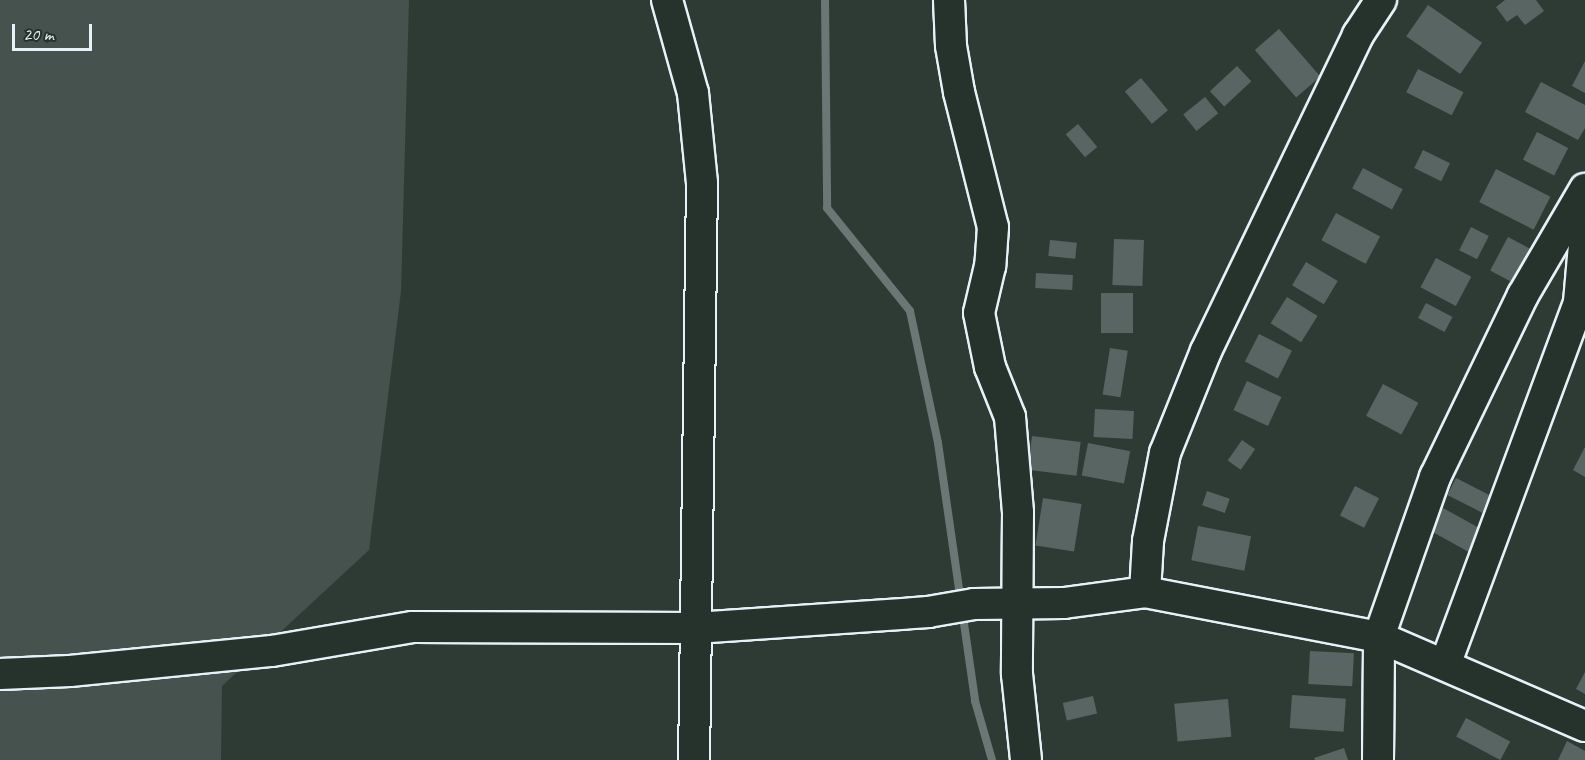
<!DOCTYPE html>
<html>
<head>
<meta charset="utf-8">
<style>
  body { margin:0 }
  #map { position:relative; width:1585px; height:760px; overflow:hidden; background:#2e3b35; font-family:Caveat,sans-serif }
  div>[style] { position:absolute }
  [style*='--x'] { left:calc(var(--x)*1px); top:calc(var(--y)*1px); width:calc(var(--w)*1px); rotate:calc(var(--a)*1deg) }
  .green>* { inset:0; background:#45524e }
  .stream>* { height:8px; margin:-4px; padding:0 4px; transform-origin:4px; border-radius:4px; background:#6b7775 }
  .building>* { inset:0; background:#596563; transform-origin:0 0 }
  .roads { filter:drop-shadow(2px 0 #e8f1f8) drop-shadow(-2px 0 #e8f1f8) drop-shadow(0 2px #e8f1f8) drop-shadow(0 -2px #e8f1f8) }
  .minor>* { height:30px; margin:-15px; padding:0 15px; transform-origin:15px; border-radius:15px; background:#26332d }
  span { translate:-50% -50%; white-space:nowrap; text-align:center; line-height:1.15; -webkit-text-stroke:4.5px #26332d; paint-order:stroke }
  .scale { position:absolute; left:12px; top:24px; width:80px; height:27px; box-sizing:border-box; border:3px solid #e8f1f8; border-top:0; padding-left:8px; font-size:18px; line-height:21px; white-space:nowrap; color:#e8f1f8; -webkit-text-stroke:4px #26332d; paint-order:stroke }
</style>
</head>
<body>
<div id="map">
  <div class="green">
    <div style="clip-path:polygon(0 0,409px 0,401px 291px,369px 550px,222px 686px,221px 760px,0 760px)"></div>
  </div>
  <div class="stream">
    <div style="--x:825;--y:0;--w:208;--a:89.4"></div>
    <div style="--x:827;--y:208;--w:132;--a:51.1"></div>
    <div style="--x:910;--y:311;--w:135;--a:78"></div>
    <div style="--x:938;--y:443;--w:261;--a:81.8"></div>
    <div style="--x:975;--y:701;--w:61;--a:73.9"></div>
  </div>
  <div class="building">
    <div style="clip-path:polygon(1505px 0,1536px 0,1544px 11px,1525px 25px,1517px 15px,1507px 22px,1496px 7px)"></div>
    <div style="left:1428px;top:5px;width:66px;height:38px;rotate:35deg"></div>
    <div style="left:1279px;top:29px;width:63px;height:32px;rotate:49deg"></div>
    <div style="clip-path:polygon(1585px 61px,1585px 93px,1572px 86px)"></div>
    <div style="left:1237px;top:66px;width:21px;height:37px;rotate:47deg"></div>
    <div style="left:1418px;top:69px;width:51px;height:26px;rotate:27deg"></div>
    <div style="left:1141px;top:78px;width:42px;height:21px;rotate:50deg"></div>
    <div style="clip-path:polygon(1541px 82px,1585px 105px,1585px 128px,1578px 140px,1525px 112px)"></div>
    <div style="left:1205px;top:97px;width:21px;height:28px;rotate:51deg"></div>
    <div style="left:1078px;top:124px;width:30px;height:16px;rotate:50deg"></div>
    <div style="left:1537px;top:132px;width:35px;height:31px;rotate:27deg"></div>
    <div style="left:1423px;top:150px;width:30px;height:20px;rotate:26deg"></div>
    <div style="left:1363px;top:168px;width:45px;height:23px;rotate:28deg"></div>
    <div style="left:1496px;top:169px;width:61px;height:37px;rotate:27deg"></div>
    <div style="left:1336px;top:213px;width:50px;height:31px;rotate:28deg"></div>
    <div style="left:1471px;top:227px;width:20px;height:26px;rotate:27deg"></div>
    <div style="left:1508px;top:237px;width:26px;height:38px;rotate:28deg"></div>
    <div style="left:1114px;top:239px;width:30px;height:46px;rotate:2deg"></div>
    <div style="left:1050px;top:240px;width:27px;height:16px;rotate:6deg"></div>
    <div style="left:1436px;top:258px;width:40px;height:33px;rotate:28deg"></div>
    <div style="left:1306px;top:262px;width:37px;height:27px;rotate:31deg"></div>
    <div style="left:1036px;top:273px;width:37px;height:15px;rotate:3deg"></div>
    <div style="left:1101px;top:293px;width:32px;height:40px"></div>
    <div style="left:1287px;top:297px;width:36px;height:31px;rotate:32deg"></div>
    <div style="left:1426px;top:303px;width:30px;height:17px;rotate:28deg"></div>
    <div style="left:1259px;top:334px;width:37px;height:31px;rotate:27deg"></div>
    <div style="left:1110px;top:348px;width:18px;height:47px;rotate:9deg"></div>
    <div style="left:1247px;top:381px;width:38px;height:32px;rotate:25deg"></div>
    <div style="left:1383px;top:384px;width:40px;height:36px;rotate:28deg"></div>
    <div style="left:1095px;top:409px;width:39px;height:28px;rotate:3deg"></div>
    <div style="left:1032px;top:436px;width:49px;height:34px;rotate:7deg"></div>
    <div style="left:1242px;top:440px;width:16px;height:25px;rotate:35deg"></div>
    <div style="left:1088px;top:443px;width:43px;height:33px;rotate:11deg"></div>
    <div style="clip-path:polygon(1585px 447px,1585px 477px,1573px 470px)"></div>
    <div style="left:1456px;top:478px;width:39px;height:19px;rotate:27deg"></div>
    <div style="left:1355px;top:486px;width:27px;height:33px;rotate:27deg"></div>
    <div style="left:1207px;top:491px;width:24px;height:15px;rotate:19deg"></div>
    <div style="left:1043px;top:498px;width:39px;height:48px;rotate:9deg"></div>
    <div style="left:1443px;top:508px;width:46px;height:26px;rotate:29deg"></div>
    <div style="left:1198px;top:526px;width:54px;height:35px;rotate:11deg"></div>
    <div style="left:1310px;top:651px;width:44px;height:33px;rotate:3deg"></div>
    <div style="clip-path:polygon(1585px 672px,1585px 694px,1576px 689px)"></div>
    <div style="left:1292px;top:695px;width:54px;height:33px;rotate:4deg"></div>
    <div style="left:1093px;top:696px;width:18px;height:31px;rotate:77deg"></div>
    <div style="left:1228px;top:699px;width:38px;height:54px;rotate:85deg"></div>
    <div style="left:1466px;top:718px;width:50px;height:21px;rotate:28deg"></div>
    <div style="clip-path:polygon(1567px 741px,1585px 751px,1585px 760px,1558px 760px)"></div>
    <div style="clip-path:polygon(1344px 748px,1348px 760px,1315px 760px,1314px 758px)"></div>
  </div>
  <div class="roads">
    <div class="minor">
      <div style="--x:667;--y:0;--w:97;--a:74.4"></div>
      <div style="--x:693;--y:93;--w:90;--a:84.3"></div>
      <div style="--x:702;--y:183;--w:577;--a:90.79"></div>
      <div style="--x:949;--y:0;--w:46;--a:87.5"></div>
      <div style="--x:951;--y:46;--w:47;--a:80.1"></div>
      <div style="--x:959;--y:92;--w:139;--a:75.9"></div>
      <div style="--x:993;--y:227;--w:39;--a:94"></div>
      <div style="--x:990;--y:266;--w:48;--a:103.2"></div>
      <div style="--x:979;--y:313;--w:55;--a:78.5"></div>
      <div style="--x:990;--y:367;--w:54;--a:68.2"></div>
      <div style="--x:1010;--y:417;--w:95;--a:85.2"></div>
      <div style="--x:1018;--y:512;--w:162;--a:90.4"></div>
      <div style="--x:1017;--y:674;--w:86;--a:84"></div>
      <div style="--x:1145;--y:592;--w:51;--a:-86.6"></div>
      <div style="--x:1148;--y:541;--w:90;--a:-79.1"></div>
      <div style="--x:1165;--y:453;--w:110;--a:-68.1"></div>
      <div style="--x:1206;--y:351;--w:351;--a:-64.3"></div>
      <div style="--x:1358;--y:35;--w:42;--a:-56.7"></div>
      <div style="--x:1445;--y:665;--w:387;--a:-69.7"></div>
      <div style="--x:1579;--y:302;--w:69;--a:-85"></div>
      <div style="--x:0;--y:674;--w:70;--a:-2.5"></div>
      <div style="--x:70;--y:671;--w:203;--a:-5.7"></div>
      <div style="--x:272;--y:651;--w:143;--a:-9.7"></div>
      <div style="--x:413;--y:627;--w:282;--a:0.2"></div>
      <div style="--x:695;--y:628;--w:234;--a:-3.9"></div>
      <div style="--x:928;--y:612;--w:47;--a:-9.9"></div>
      <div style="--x:974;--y:604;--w:90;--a:-0.6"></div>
      <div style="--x:1064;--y:603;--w:82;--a:-7.7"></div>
      <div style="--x:1145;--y:592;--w:238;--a:10.9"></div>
      <div style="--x:1379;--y:637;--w:224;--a:23.4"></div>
      <div style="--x:1378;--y:760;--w:123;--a:-89.5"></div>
      <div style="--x:1379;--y:637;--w:170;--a:-70.7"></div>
      <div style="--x:1435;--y:477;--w:202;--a:-64.2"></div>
      <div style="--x:1523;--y:295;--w:123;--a:-59.7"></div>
    </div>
  </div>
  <div class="scale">20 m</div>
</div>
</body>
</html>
